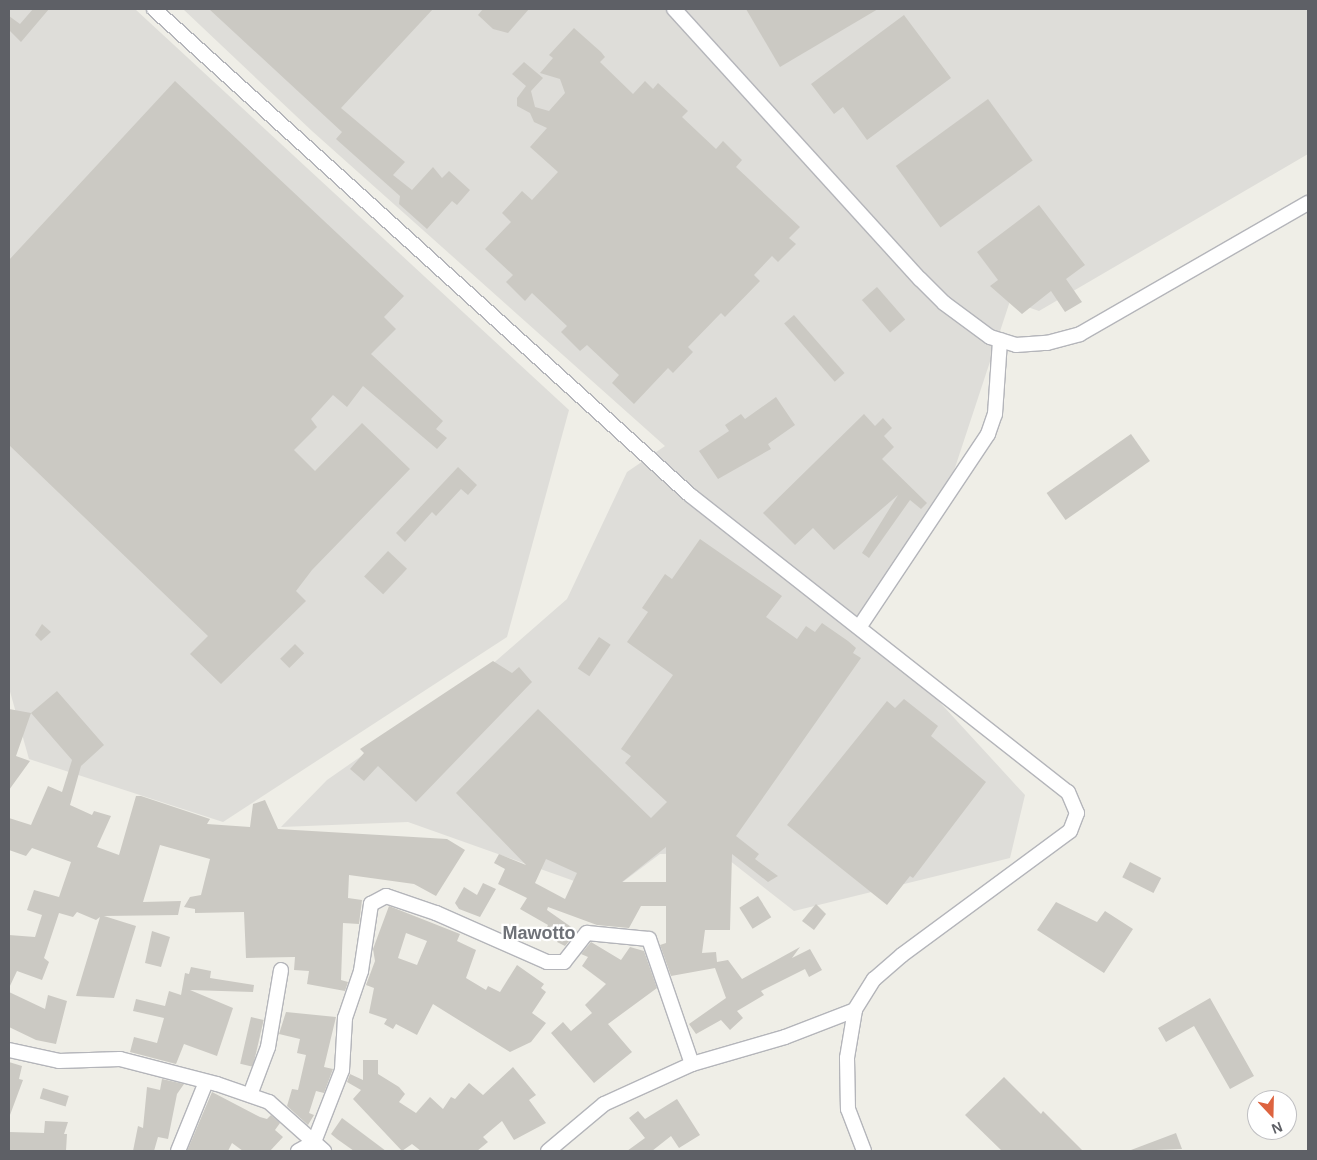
<!DOCTYPE html>
<html>
<head>
<meta charset="utf-8">
<style>
  body { margin:0 }
  #map { position:relative; width:1317px; height:1160px; overflow:hidden; background:#efeee7; font-family:Helvetica,sans-serif }
  div>[style] { position:absolute }
  [style*='--x'] { left:calc(var(--x)*1px); top:calc(var(--y)*1px); width:calc(var(--w)*1px); rotate:calc(var(--a)*1deg) }
  .industrial>* { inset:0; background:#deddd9 }
  .building>* { inset:0; background:#cbc9c3; transform-origin:0 0 }
  .roads { filter:drop-shadow(1px 0 #b4b5ba) drop-shadow(-1px 0 #b4b5ba) drop-shadow(0 1px #b4b5ba) drop-shadow(0 -1px #b4b5ba) }
  .minor>* { height:14px; margin:-7px; padding:0 7px; transform-origin:7px; border-radius:7px; background:#fff }
  span { translate:-50% -50%; white-space:nowrap; text-align:center; line-height:1.15; -webkit-text-stroke:4.5px #fff; paint-order:stroke }
  .quarter-label { font-size:18px; color:#6f7278; font-weight:700 }
  .frame { position:absolute; inset:0; border:10px solid #5e6066; pointer-events:none }
  .north { position:absolute; left:1247px; top:1090px; width:50px; height:50px; box-sizing:border-box; background:#fff; border:1px solid #bfbfc2; border-radius:50%; rotate:159deg; font-size:14px; font-weight:700; line-height:20px; text-align:center; color:#5e6066 }
  .north::after { content:''; display:block; margin:auto; width:18px; height:22px; background:#dd633f; clip-path:polygon(50% 0,100% 100%,50% 72%,0 100%) }
</style>
</head>
<body>
<div id="map">
  <div class="industrial">
    <div style="clip-path:polygon(9px 9px,135px 9px,569px 410px,507px 637px,223px 822px,29px 759px,9px 688px)"></div>
    <div style="clip-path:polygon(183px 9px,1308px 9px,1308px 154px,1039px 311px,1010px 301px,944px 501px,866px 622px,1025px 795px,1010px 858px,794px 911px,720px 853px,660px 854px,608px 893px,408px 822px,281px 827px,327px 780px,489px 667px,567px 599px,627px 472px,665px 446px,312px 131px)"></div>
  </div>
  <div class="building">
    <div style="clip-path:polygon(33px 9px,49px 9px,21px 42px,9px 30px,9px 16px,20px 24px)"></div>
    <div style="clip-path:polygon(209px 9px,433px 9px,341px 108px,405px 162px,393px 175px,412px 190px,433px 167px,442px 178px,449px 171px,470px 190px,457px 205px,452px 201px,427px 229px,399px 204px,400px 196px,336px 139px,342px 132px)"></div>
    <div style="clip-path:polygon(483px 9px,529px 9px,508px 33px,493px 29px,478px 15px)"></div>
    <div style="clip-path:polygon(746px 9px,878px 9px,780px 67px)"></div>
    <div style="clip-path:polygon(904px 15px,951px 78px,867px 140px,843px 107px,834px 114px,811px 84px)"></div>
    <div style="clip-path:polygon(574px 28px,601px 52px,605px 57px,600px 62px,633px 94px,645px 81px,653px 89px,658px 83px,688px 111px,682px 117px,716px 149px,723px 141px,742px 160px,736px 167px,800px 227px,789px 238px,796px 244px,778px 262px,772px 256px,754px 275px,760px 281px,725px 317px,721px 313px,688px 347px,693px 352px,673px 373px,668px 368px,634px 404px,612px 383px,619px 375px,587px 345px,580px 351px,561px 332px,567px 326px,532px 293px,525px 301px,506px 282px,513px 275px,485px 249px,511px 222px,502px 213px,522px 191px,532px 200px,558px 172px,530px 147px,547px 128px,534px 122px,530px 113px,517px 106px,517px 98px,526px 86px,512px 74px,524px 62px,543px 78px,531px 91px,535px 107px,549px 111px,565px 93px,560px 79px,540px 73px,553px 58px,549px 55px)"></div>
    <div style="clip-path:polygon(175px 81px,404px 296px,384px 317px,396px 329px,371px 354px,443px 421px,436px 429px,447px 438px,437px 449px,363px 386px,347px 407px,333px 395px,311px 419px,317px 427px,294px 450px,315px 471px,362px 423px,410px 469px,312px 570px,296px 591px,306px 601px,221px 684px,190px 654px,208px 636px,9px 445px,9px 260px)"></div>
    <div style="left:988px;top:99px;width:76px;height:114px;rotate:54deg"></div>
    <div style="clip-path:polygon(1039px 205px,1085px 265px,1066px 279px,1082px 302px,1065px 312px,1051px 291px,1022px 314px,990px 286px,998px 280px,977px 252px)"></div>
    <div style="left:877px;top:287px;width:43px;height:20px;rotate:49deg"></div>
    <div style="left:794px;top:315px;width:77px;height:13px;rotate:49deg"></div>
    <div style="clip-path:polygon(776px 397px,795px 425px,768px 444px,771px 449px,718px 479px,699px 451px,729px 431px,725px 425px,741px 414px,745px 419px)"></div>
    <div style="clip-path:polygon(864px 414px,875px 426px,883px 418px,892px 428px,884px 436px,894px 447px,882px 459px,927px 503px,921px 509px,910px 500px,869px 558px,862px 553px,898px 495px,834px 550px,813px 528px,795px 545px,763px 513px)"></div>
    <div style="left:1131px;top:434px;width:33px;height:103px;rotate:55deg"></div>
    <div style="clip-path:polygon(458px 467px,477px 485px,468px 495px,461px 489px,436px 516px,432px 512px,405px 542px,396px 533px)"></div>
    <div style="clip-path:polygon(evenodd,700px 539px,782px 596px,766px 617px,797px 639px,806px 626px,815px 632px,822px 623px,848px 641px,856px 648px,853px 653px,861px 658px,736px 836px,759px 854px,755px 859px,778px 876px,768px 882px,732px 854px,730px 930px,705px 930px,702px 953px,716px 952px,717px 962px,728px 960px,742px 979px,800px 947px,792px 958px,810px 949px,822px 970px,809px 977px,805px 969px,761px 991px,764px 995px,737px 1011px,743px 1018px,730px 1030px,721px 1020px,696px 1034px,689px 1024px,726px 998px,715px 968px,671px 976px,660px 945px,666px 943px,666px 906px,641px 906px,629px 928px,597px 925px,548px 907px,547px 910px,577px 931px,565px 946px,557px 942px,559px 939px,544px 932px,548px 925px,520px 909px,527px 898px,498px 884px,505px 869px,494px 863px,499px 854px,526px 865px,456px 793px,538px 709px,651px 818px,667px 802px,625px 763px,631px 756px,621px 749px,673px 675px,627px 642px,648px 612px,642px 608px,665px 574px,672px 579px,700px 539px,666px 847px,666px 882px,622px 882px,666px 847px,700px 539px,546px 859px,577px 873px,565px 899px,535px 883px,546px 859px)"></div>
    <div style="left:388px;top:551px;width:26px;height:35px;rotate:43deg"></div>
    <div style="clip-path:polygon(42px 624px,51px 632px,41px 641px,35px 635px)"></div>
    <div style="left:599px;top:637px;width:14px;height:38px;rotate:34deg"></div>
    <div style="left:295px;top:644px;width:13px;height:21px;rotate:45deg"></div>
    <div style="clip-path:polygon(493px 661px,512px 673px,519px 667px,532px 682px,416px 802px,378px 766px,364px 781px,350px 769px,364px 753px,360px 749px)"></div>
    <div style="clip-path:polygon(57px 691px,104px 745px,81px 766px,70px 805px,92px 815px,94px 811px,111px 816px,97px 847px,119px 855px,136px 796px,141px 796px,210px 819px,207px 824px,250px 827px,253px 804px,265px 800px,278px 829px,447px 839px,465px 850px,436px 896px,414px 884px,349px 875px,348px 898px,362px 900px,359px 924px,343px 923px,341px 980px,348px 982px,345px 991px,307px 984px,309px 971px,294px 970px,295px 957px,246px 958px,244px 912px,195px 913px,195px 909px,184px 907px,190px 897px,201px 895px,210px 859px,160px 845px,143px 902px,181px 901px,178px 915px,104px 916px,136px 926px,114px 998px,76px 996px,100px 917px,96px 920px,77px 912px,73px 917px,59px 913px,44px 958px,49px 962px,42px 980px,17px 971px,9px 988px,9px 935px,35px 937px,42px 915px,27px 910px,34px 890px,59px 897px,71px 862px,32px 848px,26px 856px,9px 850px,9px 818px,31px 825px,48px 786px,62px 792px,72px 760px,31px 713px)"></div>
    <div style="clip-path:polygon(904px 699px,938px 726px,931px 736px,986px 782px,913px 878px,910px 876px,887px 905px,787px 825px,887px 701px,895px 708px)"></div>
    <div style="clip-path:polygon(9px 709px,31px 713px,16px 756px,30px 761px,9px 790px)"></div>
    <div style="left:1130px;top:862px;width:35px;height:17px;rotate:27deg"></div>
    <div style="clip-path:polygon(483px 883px,496px 889px,480px 917px,459px 909px,455px 903px,464px 887px,477px 895px)"></div>
    <div style="left:758px;top:896px;width:25px;height:22px;rotate:58deg"></div>
    <div style="clip-path:polygon(1056px 902px,1097px 922px,1105px 911px,1133px 929px,1104px 973px,1037px 930px)"></div>
    <div style="clip-path:polygon(816px 904px,826px 914px,814px 930px,802px 921px)"></div>
    <div style="clip-path:polygon(evenodd,389px 906px,460px 934px,457px 941px,476px 950px,466px 978px,486px 990px,488px 986px,500px 992px,517px 965px,544px 984px,541px 988px,546px 992px,532px 1013px,546px 1023px,531px 1042px,510px 1052px,433px 1004px,417px 1035px,396px 1024px,393px 1029px,384px 1024px,387px 1019px,369px 1013px,374px 988px,366px 985px,375px 961px,373px 949px,389px 906px,406px 933px,427px 941px,417px 965px,398px 958px,406px 933px)"></div>
    <div style="clip-path:polygon(152px 931px,170px 937px,161px 967px,145px 963px)"></div>
    <div style="clip-path:polygon(591px 942px,621px 960px,630px 947px,644px 951px,657px 988px,608px 1024px,632px 1052px,594px 1083px,551px 1033px,563px 1022px,571px 1031px,592px 1013px,585px 1005px,606px 984px,582px 966px,588px 957px,581px 954px)"></div>
    <div style="clip-path:polygon(191px 967px,211px 971px,210px 978px,254px 985px,253px 992px,190px 990px,233px 1008px,217px 1056px,184px 1044px,176px 1064px,130px 1052px,134px 1037px,157px 1043px,164px 1018px,133px 1011px,136px 999px,165px 1006px,169px 991px,181px 995px,185px 973px,189px 974px)"></div>
    <div style="clip-path:polygon(9px 992px,45px 1009px,48px 995px,67px 1001px,56px 1044px,36px 1040px,9px 1027px)"></div>
    <div style="clip-path:polygon(1210px 998px,1254px 1076px,1230px 1089px,1194px 1026px,1166px 1042px,1158px 1028px)"></div>
    <div style="clip-path:polygon(286px 1012px,336px 1017px,324px 1067px,333px 1069px,324px 1093px,316px 1091px,309px 1113px,314px 1115px,308px 1125px,287px 1106px,292px 1089px,298px 1090px,306px 1055px,297px 1053px,300px 1039px,279px 1034px)"></div>
    <div style="left:251px;top:1017px;width:13px;height:48px;rotate:13deg"></div>
    <div style="clip-path:polygon(363px 1060px,378px 1060px,378px 1074px,399px 1087px,405px 1094px,399px 1102px,416px 1113px,430px 1097px,443px 1109px,451px 1097px,455px 1099px,469px 1083px,483px 1095px,513px 1067px,536px 1095px,529px 1100px,546px 1123px,514px 1140px,502px 1121px,483px 1137px,488px 1142px,477px 1151px,421px 1151px,412px 1144px,402px 1151px,353px 1099px,361px 1090px,347px 1082px,350px 1074px,363px 1080px)"></div>
    <div style="clip-path:polygon(9px 1062px,22px 1066px,19px 1079px,23px 1080px,10px 1115px)"></div>
    <div style="clip-path:polygon(1004px 1077px,1041px 1114px,1043px 1111px,1083px 1151px,1002px 1151px,965px 1115px)"></div>
    <div style="clip-path:polygon(162px 1079px,184px 1084px,177px 1094px,168px 1139px,158px 1137px,154px 1151px,133px 1151px,138px 1126px,143px 1128px,147px 1087px,160px 1090px)"></div>
    <div style="left:43px;top:1088px;width:27px;height:11px;rotate:17deg"></div>
    <div style="clip-path:polygon(212px 1092px,260px 1117px,267px 1119px,271px 1115px,280px 1123px,275px 1130px,283px 1137px,270px 1151px,243px 1151px,232px 1143px,228px 1151px,187px 1151px)"></div>
    <div style="clip-path:polygon(677px 1099px,700px 1135px,679px 1148px,671px 1136px,652px 1151px,627px 1151px,645px 1138px,629px 1118px,638px 1111px,645px 1119px)"></div>
    <div style="clip-path:polygon(342px 1118px,386px 1151px,354px 1151px,337px 1139px,331px 1134px)"></div>
    <div style="clip-path:polygon(45px 1121px,68px 1122px,64px 1134px,67px 1134px,66px 1151px,9px 1151px,9px 1132px,44px 1133px)"></div>
    <div style="clip-path:polygon(1176px 1133px,1182px 1149px,1131px 1151px,1131px 1150px)"></div>
  </div>
  <div class="roads">
    <div class="minor">
      <div style="--x:154;--y:9;--w:724;--a:42.2"></div>
      <div style="--x:690;--y:495;--w:481;--a:38.2"></div>
      <div style="--x:1068;--y:792;--w:23;--a:67"></div>
      <div style="--x:1077;--y:813;--w:19;--a:111"></div>
      <div style="--x:1070;--y:831;--w:209;--a:143.6"></div>
      <div style="--x:902;--y:955;--w:37;--a:139"></div>
      <div style="--x:874;--y:979;--w:36;--a:122"></div>
      <div style="--x:674;--y:9;--w:365;--a:47.7"></div>
      <div style="--x:920;--y:279;--w:34;--a:45"></div>
      <div style="--x:944;--y:303;--w:57;--a:36.5"></div>
      <div style="--x:990;--y:337;--w:27;--a:17"></div>
      <div style="--x:1016;--y:345;--w:31;--a:-4"></div>
      <div style="--x:1047;--y:343;--w:34;--a:-15"></div>
      <div style="--x:1080;--y:334;--w:263;--a:-29.9"></div>
      <div style="--x:860;--y:626;--w:231;--a:-56.3"></div>
      <div style="--x:988;--y:434;--w:21;--a:-71"></div>
      <div style="--x:995;--y:414;--w:74;--a:-86.1"></div>
      <div style="--x:9;--y:1050;--w:51;--a:12.4"></div>
      <div style="--x:59;--y:1061;--w:61;--a:-1.9"></div>
      <div style="--x:120;--y:1059;--w:100;--a:14.5"></div>
      <div style="--x:217;--y:1084;--w:55;--a:19.1"></div>
      <div style="--x:269;--y:1102;--w:74;--a:41.7"></div>
      <div style="--x:250;--y:1095;--w:51;--a:-69.4"></div>
      <div style="--x:268;--y:1047;--w:78;--a:-80.4"></div>
      <div style="--x:178;--y:1151;--w:74;--a:-67.9"></div>
      <div style="--x:298;--y:1151;--w:18;--a:-29"></div>
      <div style="--x:314;--y:1142;--w:77;--a:-68.7"></div>
      <div style="--x:342;--y:1070;--w:52;--a:-86.7"></div>
      <div style="--x:345;--y:1018;--w:50;--a:-71.2"></div>
      <div style="--x:361;--y:971;--w:68;--a:-81.5"></div>
      <div style="--x:371;--y:904;--w:17;--a:-28"></div>
      <div style="--x:386;--y:896;--w:53;--a:18.8"></div>
      <div style="--x:436;--y:913;--w:121;--a:23.8"></div>
      <div style="--x:547;--y:962;--w:17;--a:0"></div>
      <div style="--x:564;--y:962;--w:37;--a:-52"></div>
      <div style="--x:587;--y:933;--w:62;--a:5.5"></div>
      <div style="--x:649;--y:939;--w:132;--a:71"></div>
      <div style="--x:548;--y:1151;--w:73;--a:-40"></div>
      <div style="--x:604;--y:1104;--w:97;--a:-24.4"></div>
      <div style="--x:692;--y:1064;--w:97;--a:-16.2"></div>
      <div style="--x:785;--y:1037;--w:75;--a:-21.1"></div>
      <div style="--x:855;--y:1010;--w:49;--a:99.5"></div>
      <div style="--x:847;--y:1058;--w:51;--a:88.9"></div>
      <div style="--x:848;--y:1109;--w:45;--a:69.1"></div>
    </div>
  </div>
  <div class="quarter-label">
    <span style="left:539px;top:933px">Mawotto</span>
  </div>
  <div class="frame"></div>
  <div class="north">N</div>
</div>
</body>
</html>
